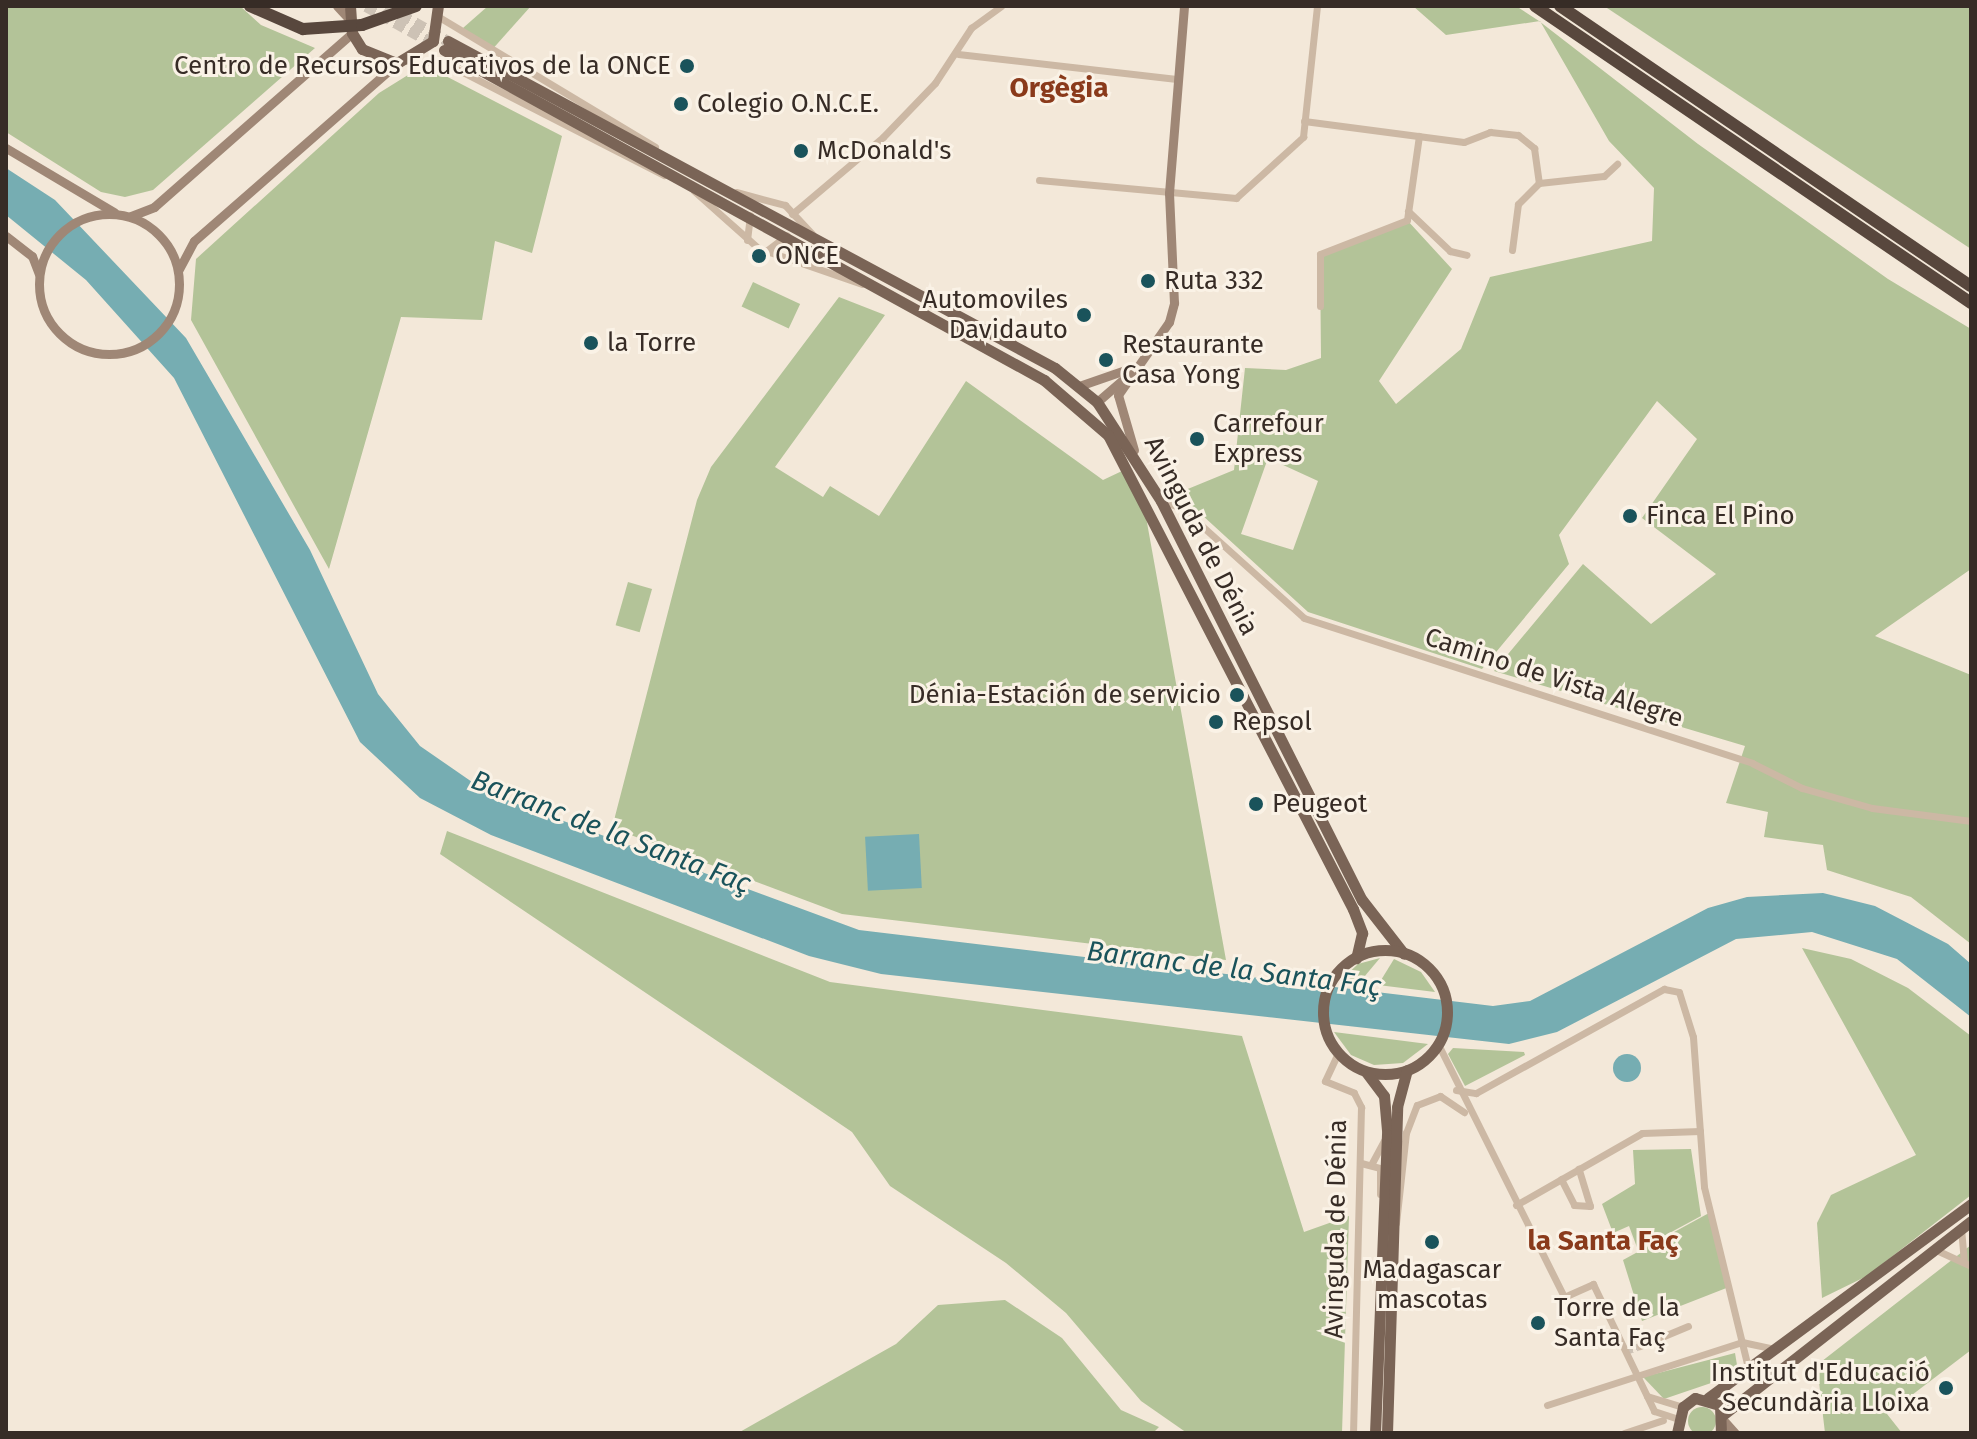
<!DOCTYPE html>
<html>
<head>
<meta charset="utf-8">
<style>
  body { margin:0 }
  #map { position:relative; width:1977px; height:1439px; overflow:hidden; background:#f3e8d9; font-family:"Fira Sans",sans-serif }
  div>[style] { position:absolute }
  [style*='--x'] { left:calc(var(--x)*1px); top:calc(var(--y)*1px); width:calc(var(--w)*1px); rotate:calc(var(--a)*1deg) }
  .green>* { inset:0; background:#b3c398; transform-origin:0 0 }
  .round { border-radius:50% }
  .water>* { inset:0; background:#76adb2; transform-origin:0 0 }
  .street-tunnel>* { height:7px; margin-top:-3.5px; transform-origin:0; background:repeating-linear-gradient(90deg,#cdc2b5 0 7px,transparent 0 10.5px) }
  .primary-tunnel>* { height:11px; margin-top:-5.5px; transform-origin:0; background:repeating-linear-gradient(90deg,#cdc2b5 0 11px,transparent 0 16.5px) }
  .street>* { height:7px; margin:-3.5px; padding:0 3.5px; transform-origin:3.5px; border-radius:3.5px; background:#ccb8a4 }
  .secondary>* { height:9px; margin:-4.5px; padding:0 4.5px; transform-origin:4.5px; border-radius:4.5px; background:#9f8776 }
  .secondary>.ring { margin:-4.5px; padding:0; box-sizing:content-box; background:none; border:9px solid #9f8776; border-radius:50% }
  .primary>* { height:11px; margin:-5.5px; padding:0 5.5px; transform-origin:5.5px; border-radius:5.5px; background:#7a6456 }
  .primary>.ring { margin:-5.5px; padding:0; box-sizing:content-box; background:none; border:11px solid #7a6456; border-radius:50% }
  .highway>* { height:12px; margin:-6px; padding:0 6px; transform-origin:6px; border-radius:6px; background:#58473d }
  .highway-bridge>* { height:12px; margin:-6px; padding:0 6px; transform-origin:6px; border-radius:6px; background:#58473d }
  .dots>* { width:22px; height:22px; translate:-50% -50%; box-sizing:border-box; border:4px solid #faf2e6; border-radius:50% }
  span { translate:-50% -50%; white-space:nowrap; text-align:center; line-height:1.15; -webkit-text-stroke:6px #faf2e6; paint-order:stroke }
  .poi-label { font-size:26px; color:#372c26 }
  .right { translate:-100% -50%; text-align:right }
  .left { translate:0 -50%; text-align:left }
  .street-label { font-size:26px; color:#372c26 }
  .neighbourhood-label { font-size:28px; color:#8a3a1b; font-weight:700 }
  .water-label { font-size:28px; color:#1a535b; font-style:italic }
  .frame { position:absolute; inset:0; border:8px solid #372c26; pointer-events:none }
</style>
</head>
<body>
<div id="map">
  <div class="green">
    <div style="clip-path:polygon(6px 6px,240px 6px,261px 25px,315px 48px,153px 190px,125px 197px,101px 192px,6px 132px)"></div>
    <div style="clip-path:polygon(488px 6px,531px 6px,490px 52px,463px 28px)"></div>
    <div style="clip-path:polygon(evenodd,1413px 6px,1516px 6px,1539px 21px,1698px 144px,1888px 279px,1971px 329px,1971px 569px,1875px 636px,1971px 675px,1971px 944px,1911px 897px,1827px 870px,1823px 845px,1764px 837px,1768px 812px,1726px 803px,1745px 746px,1494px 671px,1583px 564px,1651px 624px,1716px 574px,1642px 518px,1697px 439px,1657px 401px,1559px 535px,1569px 564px,1482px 669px,1308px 612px,1178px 493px,1234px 470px,1245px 368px,1286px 370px,1321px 358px,1320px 254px,1407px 220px,1452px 269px,1379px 381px,1396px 404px,1461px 349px,1490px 277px,1652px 241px,1654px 188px,1609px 141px,1540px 21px,1446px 35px,1413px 6px,1268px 458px,1318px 481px,1293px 550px,1241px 534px,1268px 458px)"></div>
    <div style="clip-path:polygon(1604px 6px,1971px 6px,1971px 249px)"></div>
    <div style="clip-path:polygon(416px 70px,436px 71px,562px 136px,532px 253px,495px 241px,482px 320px,401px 317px,329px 569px,191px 320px,196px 259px,379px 93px)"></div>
    <div style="left:753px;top:282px;width:52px;height:27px;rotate:25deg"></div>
    <div style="clip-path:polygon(839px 297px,885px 315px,775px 467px,823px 497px,830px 486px,879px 516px,966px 381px,1103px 480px,1122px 471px,1144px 506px,1226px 960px,842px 914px,612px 828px,697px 500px,711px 467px)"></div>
    <div style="left:628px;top:582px;width:25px;height:45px;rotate:16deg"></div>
    <div style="clip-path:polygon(447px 831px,830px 982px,1242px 1036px,1304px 1232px,1349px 1216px,1342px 1433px,1187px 1433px,1141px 1401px,1066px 1313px,1006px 1263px,890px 1186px,852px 1132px,440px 854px)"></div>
    <div style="clip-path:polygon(1802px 948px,1851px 959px,1908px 988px,1971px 1036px,1971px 1195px,1867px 1276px,1822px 1298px,1817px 1223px,1831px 1195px,1916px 1155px)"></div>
    <div style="clip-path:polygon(1380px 958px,1359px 983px,1340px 981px,1358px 964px)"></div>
    <div style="clip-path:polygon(1394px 959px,1421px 972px,1435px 992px,1378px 985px)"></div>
    <div style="clip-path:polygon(1334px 1032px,1428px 1044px,1403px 1063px,1374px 1065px,1351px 1055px)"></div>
    <div style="clip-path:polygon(1453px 1048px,1524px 1052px,1525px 1055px,1465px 1086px,1448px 1054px)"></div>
    <div style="clip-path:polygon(1691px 1149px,1701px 1216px,1638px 1250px,1629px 1226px,1613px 1233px,1602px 1204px,1635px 1184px,1633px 1150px)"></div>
    <div style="clip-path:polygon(1709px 1213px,1729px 1287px,1642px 1321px,1623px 1260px)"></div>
    <div style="clip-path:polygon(1971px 1245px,1971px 1350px,1887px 1414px,1902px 1433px,1825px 1433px,1817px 1365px)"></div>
    <div style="clip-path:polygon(1005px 1300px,1062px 1338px,1121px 1410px,1159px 1427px,1153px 1433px,738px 1433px,896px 1344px,938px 1305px)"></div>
    <div style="clip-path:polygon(1735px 1353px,1737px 1365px,1714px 1382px,1664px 1399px,1643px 1377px)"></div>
    <div class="round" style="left:1688px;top:1407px;width:28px;height:28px"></div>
  </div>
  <div class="water">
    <div style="clip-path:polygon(6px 168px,55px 200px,186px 338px,310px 550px,378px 694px,420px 746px,488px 793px,859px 930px,1493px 1006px,1530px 1001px,1708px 908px,1747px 897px,1823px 893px,1875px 906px,1948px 944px,1971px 964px,1971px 1017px,1897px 959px,1812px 932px,1736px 939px,1557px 1032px,1509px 1044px,881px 974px,809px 956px,491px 835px,420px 798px,360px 742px,174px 378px,86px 280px,6px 215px)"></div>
    <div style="left:919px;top:834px;width:54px;height:54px;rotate:87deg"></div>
    <div class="round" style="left:1613px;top:1054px;width:28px;height:28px"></div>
  </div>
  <div class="street-tunnel">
    <div style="--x:1626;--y:1351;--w:15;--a:-20"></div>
  </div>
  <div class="primary-tunnel">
    <div style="--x:366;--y:6;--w:80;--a:29.1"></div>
    <div style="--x:386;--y:6;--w:71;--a:29.4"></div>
  </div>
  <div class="street">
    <div style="--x:439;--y:17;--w:252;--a:31"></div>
    <div style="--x:958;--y:54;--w:220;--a:6.5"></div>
    <div style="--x:407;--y:61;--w:38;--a:3"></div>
    <div style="--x:445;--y:63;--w:246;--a:27.1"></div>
    <div style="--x:1304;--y:121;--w:161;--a:7.5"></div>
    <div style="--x:1464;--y:142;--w:28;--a:-21"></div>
    <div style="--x:1490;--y:132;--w:28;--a:6"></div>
    <div style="--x:1518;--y:135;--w:21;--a:39"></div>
    <div style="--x:1534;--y:148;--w:35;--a:82"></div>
    <div style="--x:1039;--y:180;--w:198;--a:5.2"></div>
    <div style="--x:1236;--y:198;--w:91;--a:-42.3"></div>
    <div style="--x:1303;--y:137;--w:132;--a:-83.9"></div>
    <div style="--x:694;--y:191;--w:86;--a:41.7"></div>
    <div style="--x:758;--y:248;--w:110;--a:19.1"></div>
    <div style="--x:736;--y:192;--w:51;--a:14.9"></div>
    <div style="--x:785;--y:205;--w:40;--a:47"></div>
    <div style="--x:1408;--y:211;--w:58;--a:43.6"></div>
    <div style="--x:1450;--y:251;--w:17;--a:13"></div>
    <div style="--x:792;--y:214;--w:119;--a:-40.2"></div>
    <div style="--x:883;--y:137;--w:75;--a:-46.1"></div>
    <div style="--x:935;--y:83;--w:66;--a:-56.8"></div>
    <div style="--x:971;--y:28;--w:37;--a:-36"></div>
    <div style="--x:747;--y:240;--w:25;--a:-83"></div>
    <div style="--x:1512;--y:250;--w:46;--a:-82.6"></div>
    <div style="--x:1518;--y:204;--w:30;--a:-45"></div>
    <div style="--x:1539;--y:183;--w:65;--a:-6.1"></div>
    <div style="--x:1604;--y:176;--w:18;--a:-43"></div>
    <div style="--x:766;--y:251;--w:26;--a:-37"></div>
    <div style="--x:1320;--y:306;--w:52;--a:-90"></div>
    <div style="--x:1320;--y:254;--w:93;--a:-21.3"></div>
    <div style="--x:1407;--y:220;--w:85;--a:-81.9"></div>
    <div style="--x:1161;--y:501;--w:22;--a:18"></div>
    <div style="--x:1182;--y:508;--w:164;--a:42"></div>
    <div style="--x:1304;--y:618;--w:471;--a:17.9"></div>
    <div style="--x:1752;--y:763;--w:56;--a:26.6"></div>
    <div style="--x:1802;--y:788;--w:73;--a:15.9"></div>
    <div style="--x:1872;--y:808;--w:100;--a:7.5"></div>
    <div style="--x:1438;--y:1044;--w:283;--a:63.5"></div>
    <div style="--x:1564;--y:1297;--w:32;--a:-24"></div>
    <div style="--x:1593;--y:1284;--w:141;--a:64.3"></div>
    <div style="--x:1654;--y:1411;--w:25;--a:18"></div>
    <div style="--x:1338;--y:1053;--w:31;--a:115"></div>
    <div style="--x:1325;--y:1081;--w:31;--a:22"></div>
    <div style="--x:1354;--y:1093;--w:16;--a:63"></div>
    <div style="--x:1361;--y:1107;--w:326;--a:91.4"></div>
    <div style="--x:1456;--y:1090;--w:20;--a:9"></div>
    <div style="--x:1476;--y:1093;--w:215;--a:-29"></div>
    <div style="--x:1664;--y:989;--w:15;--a:11"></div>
    <div style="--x:1679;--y:992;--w:47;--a:72.7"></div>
    <div style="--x:1693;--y:1037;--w:150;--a:85.8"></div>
    <div style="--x:1704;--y:1187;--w:189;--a:76.3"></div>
    <div style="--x:1361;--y:1163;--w:20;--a:15"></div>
    <div style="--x:1380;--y:1168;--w:26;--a:90"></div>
    <div style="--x:1372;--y:1163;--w:26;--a:-62"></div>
    <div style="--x:1561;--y:1179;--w:29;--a:63"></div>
    <div style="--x:1574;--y:1205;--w:16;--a:4"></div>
    <div style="--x:1590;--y:1206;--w:39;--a:-107"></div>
    <div style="--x:1516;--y:1205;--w:145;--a:-29.7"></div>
    <div style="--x:1642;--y:1133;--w:58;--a:-2"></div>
    <div style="--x:1396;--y:1223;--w:91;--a:-83.7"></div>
    <div style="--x:1406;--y:1133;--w:30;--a:-69"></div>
    <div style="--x:1417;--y:1105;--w:25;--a:-21"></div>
    <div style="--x:1440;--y:1096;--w:29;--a:34"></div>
    <div style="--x:1961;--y:1228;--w:32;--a:85"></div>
    <div style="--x:1934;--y:1249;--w:41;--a:24.7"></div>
    <div style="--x:1640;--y:1346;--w:52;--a:-22.6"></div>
    <div style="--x:1647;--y:1396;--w:38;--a:17"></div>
    <div style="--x:1547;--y:1405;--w:205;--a:-17.9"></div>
    <div style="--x:1742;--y:1342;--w:33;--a:12"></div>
    <div style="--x:1624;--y:1433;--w:41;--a:-18.4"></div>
  </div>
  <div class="secondary">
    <div style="--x:337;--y:6;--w:18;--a:47"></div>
    <div style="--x:6;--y:148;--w:126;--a:30.7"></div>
    <div class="ring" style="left:39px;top:214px;width:131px;height:131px"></div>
    <div style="--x:131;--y:216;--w:25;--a:-21"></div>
    <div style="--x:154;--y:207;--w:264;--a:-41.3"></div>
    <div style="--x:6;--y:236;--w:33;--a:38"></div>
    <div style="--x:32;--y:256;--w:19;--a:69"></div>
    <div style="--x:178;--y:271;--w:34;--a:-62"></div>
    <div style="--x:194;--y:241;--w:270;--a:-41.2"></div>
    <div style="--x:1079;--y:386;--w:55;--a:-19.1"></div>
    <div style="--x:1097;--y:402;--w:35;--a:-41"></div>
    <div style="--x:1134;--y:450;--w:57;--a:-106.2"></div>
    <div style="--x:1118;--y:395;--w:89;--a:-55.1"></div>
    <div style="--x:1169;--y:322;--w:20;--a:-75"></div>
    <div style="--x:1174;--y:303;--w:110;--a:-92.6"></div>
    <div style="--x:1169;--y:193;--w:188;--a:-85.4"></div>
    <div style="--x:1725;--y:1422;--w:15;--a:48"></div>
  </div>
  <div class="primary">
    <div style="--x:350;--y:6;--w:27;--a:86"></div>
    <div style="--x:352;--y:33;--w:19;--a:58"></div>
    <div style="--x:362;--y:49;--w:38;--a:22"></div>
    <div style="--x:397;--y:63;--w:42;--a:-31.4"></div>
    <div style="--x:433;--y:41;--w:35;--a:-82"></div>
    <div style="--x:448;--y:41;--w:689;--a:28.31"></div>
    <div style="--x:1055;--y:368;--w:54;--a:39"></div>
    <div style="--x:1097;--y:402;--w:118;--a:57.1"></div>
    <div style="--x:1161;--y:501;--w:447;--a:63.3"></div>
    <div style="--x:1362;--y:900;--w:68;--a:52.1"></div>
    <div style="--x:444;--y:50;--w:685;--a:28.81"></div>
    <div style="--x:1044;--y:380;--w:84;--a:40.7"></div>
    <div style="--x:1108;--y:435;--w:534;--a:62.67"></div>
    <div style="--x:1353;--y:909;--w:26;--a:69"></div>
    <div style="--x:1362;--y:933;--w:26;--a:103"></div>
    <div class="ring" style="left:1323px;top:950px;width:113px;height:113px"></div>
    <div style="--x:1366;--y:1072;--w:30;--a:53"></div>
    <div style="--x:1384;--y:1096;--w:38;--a:85"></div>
    <div style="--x:1387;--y:1134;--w:299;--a:92.3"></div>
    <div style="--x:1708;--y:1398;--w:327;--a:-36.4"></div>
    <div style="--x:1724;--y:1414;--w:313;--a:-38"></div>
    <div style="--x:1387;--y:1433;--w:326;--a:-88.2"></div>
    <div style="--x:1397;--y:1107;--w:38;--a:-75"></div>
    <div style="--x:1677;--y:1433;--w:27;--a:-77"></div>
    <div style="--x:1683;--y:1407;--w:15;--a:-37"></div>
    <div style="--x:1695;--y:1398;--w:26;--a:16"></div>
    <div style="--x:1720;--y:1405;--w:28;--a:88"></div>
  </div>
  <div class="highway">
    <div style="--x:250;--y:6;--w:58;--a:23.5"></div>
    <div style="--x:1535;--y:6;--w:528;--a:34.26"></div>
    <div style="--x:1560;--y:6;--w:497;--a:34.3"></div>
  </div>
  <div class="highway-bridge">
    <div style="--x:303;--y:29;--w:59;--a:-3.9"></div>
    <div style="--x:362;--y:25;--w:57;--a:-19.4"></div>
  </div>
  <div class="dots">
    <div style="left:687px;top:66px;background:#1a535b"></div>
    <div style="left:681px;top:104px;background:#1a535b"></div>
    <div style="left:801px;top:151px;background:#1a535b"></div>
    <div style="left:759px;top:256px;background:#1a535b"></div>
    <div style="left:1148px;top:281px;background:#1a535b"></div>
    <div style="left:1084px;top:315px;background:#1a535b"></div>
    <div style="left:591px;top:343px;background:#1a535b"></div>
    <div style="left:1106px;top:360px;background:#1a535b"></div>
    <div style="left:1197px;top:439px;background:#1a535b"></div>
    <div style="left:1630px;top:516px;background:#1a535b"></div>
    <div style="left:1237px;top:695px;background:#1a535b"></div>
    <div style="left:1216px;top:722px;background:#1a535b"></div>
    <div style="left:1256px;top:804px;background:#1a535b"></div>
    <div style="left:1432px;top:1242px;background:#1a535b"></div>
    <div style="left:1538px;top:1323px;background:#1a535b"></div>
    <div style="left:1946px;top:1388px;background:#1a535b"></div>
  </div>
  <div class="poi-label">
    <span class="right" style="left:671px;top:66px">Centro de Recursos Educativos de la ONCE</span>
    <span class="left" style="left:697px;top:104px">Colegio O.N.C.E.</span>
    <span class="left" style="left:817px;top:151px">McDonald's</span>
    <span class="left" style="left:775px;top:256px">ONCE</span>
    <span class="left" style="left:1164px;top:281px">Ruta 332</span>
    <span class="right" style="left:1068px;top:315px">Automoviles<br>Davidauto</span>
    <span class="left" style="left:607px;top:343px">la Torre</span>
    <span class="left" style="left:1122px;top:360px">Restaurante<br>Casa Yong</span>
    <span class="left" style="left:1213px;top:439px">Carrefour<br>Express</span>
    <span class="left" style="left:1646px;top:516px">Finca El Pino</span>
    <span class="right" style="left:1221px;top:695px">Dénia-Estación de servicio</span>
    <span class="left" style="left:1232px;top:722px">Repsol</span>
    <span class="left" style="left:1272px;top:804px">Peugeot</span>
    <span style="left:1432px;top:1285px">Madagascar<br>mascotas</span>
    <span class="left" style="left:1554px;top:1323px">Torre de la<br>Santa Faç</span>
    <span class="right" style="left:1930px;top:1388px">Institut d'Educació<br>Secundària Lloixa</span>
  </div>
  <div class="street-label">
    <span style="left:1201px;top:536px;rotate:63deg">Avinguda de Dénia</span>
    <span style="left:1554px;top:678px;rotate:18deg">Camino de Vista Alegre</span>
    <span style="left:1336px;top:1229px;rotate:-89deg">Avinguda de Dénia</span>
  </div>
  <div class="neighbourhood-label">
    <span style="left:1059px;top:88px">Orgègia</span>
    <span style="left:1603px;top:1241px">la Santa Faç</span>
  </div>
  <div class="water-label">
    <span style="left:611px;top:832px;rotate:21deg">Barranc de la Santa Faç</span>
    <span style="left:1234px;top:969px;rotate:7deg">Barranc de la Santa Faç</span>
  </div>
  <div class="frame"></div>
</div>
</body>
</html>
